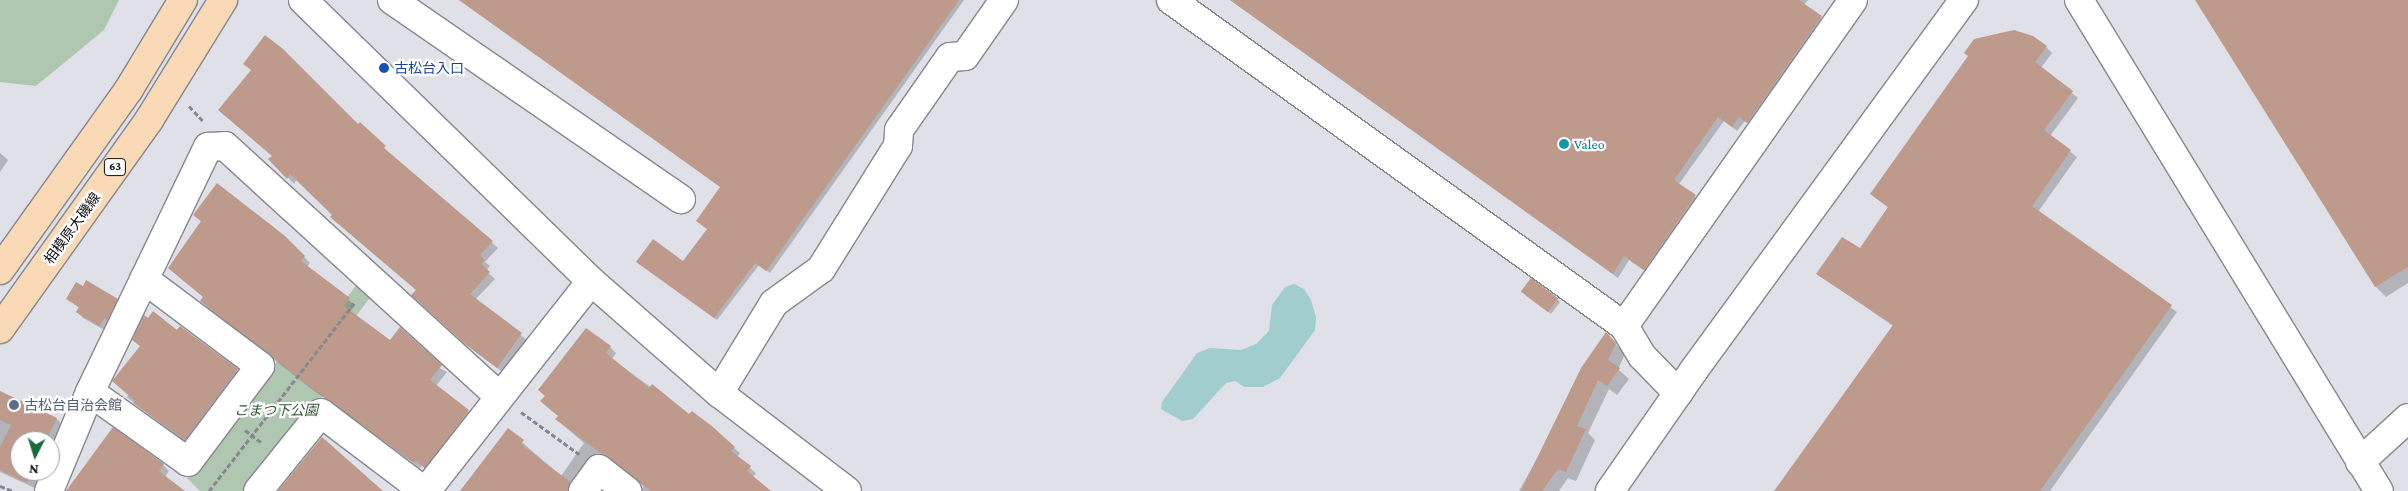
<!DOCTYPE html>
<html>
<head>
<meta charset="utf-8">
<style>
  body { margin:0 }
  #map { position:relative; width:2408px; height:491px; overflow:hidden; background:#e0e1e8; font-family:"Crimson Pro","Noto Sans JP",serif }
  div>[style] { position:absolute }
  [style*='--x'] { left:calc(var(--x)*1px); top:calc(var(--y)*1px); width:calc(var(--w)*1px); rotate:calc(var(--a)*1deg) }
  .green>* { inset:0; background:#afc6b0 }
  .water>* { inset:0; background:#a1cdce }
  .shadow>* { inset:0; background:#0003; transform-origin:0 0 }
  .building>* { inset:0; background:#bd9a8b; transform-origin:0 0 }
  .path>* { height:3px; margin-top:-1.5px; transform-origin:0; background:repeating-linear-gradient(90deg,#87878c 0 5px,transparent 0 7.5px) }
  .roads { filter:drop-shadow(1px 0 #86878d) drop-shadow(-1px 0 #86878d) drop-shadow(0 1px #86878d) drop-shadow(0 -1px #86878d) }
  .minor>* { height:28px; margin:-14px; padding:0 14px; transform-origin:14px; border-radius:14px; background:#fff }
  .major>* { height:28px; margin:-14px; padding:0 14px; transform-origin:14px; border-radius:14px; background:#fadab6 }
  .dots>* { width:14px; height:14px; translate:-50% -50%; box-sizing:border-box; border:2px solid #fff; border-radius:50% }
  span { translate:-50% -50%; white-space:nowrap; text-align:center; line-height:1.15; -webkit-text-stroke:4.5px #fff; paint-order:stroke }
  .shield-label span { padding:1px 4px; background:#fff; border:1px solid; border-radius:4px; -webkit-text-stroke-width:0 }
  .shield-label { font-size:12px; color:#0e0e10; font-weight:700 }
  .transit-label { font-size:14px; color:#164399 }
  .left { translate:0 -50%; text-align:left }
  .culture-label { font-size:14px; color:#0d838f }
  .street-label { font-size:14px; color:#0e0e10 }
  .service-label { font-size:14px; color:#4e5e75 }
  .park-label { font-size:14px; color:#2f5732; font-style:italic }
  .north { position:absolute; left:10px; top:431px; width:50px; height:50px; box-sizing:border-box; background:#fff; border:1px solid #9f9f9f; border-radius:50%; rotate:185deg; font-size:14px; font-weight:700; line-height:20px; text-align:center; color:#0e0e10 }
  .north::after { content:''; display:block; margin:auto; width:18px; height:22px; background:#1b6a3a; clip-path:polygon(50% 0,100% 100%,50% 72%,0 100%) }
</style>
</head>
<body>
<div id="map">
  <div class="green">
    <div style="clip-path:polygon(0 0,119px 0,104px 30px,36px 86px,0 82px)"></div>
    <div style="clip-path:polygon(358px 283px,372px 295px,307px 381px,323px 396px,248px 491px,200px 491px,187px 478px,279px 359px,292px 369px)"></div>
  </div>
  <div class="water">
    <div style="clip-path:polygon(1294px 284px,1304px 289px,1311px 300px,1316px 317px,1315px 330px,1280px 378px,1263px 387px,1244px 387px,1235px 381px,1226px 383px,1193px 419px,1182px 421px,1161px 409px,1162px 402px,1197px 353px,1210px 348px,1241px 350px,1256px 344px,1269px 331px,1272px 305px,1285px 287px)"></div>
  </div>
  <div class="shadow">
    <div style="clip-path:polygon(459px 0,964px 0,770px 273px,759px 265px,717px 320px,640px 264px,683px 263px,708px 229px,722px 187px)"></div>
    <div style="clip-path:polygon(1230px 0,1808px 0,1804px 5px,1826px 22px,1753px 127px,1745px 121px,1737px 131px,1724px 121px,1679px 184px,1700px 201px,1649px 274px,1629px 260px,1618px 278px)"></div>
    <div style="clip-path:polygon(2196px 0,2408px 0,2408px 283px,2386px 297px,2376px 287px)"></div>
    <div style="clip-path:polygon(2046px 47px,2052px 53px,2041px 68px,2078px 98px,2050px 136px,2077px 157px,2038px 212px,2177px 312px,2050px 491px,1775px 491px,1893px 326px,1818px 274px,1860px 250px,1889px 208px,1871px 194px)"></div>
    <div style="clip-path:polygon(245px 64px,358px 126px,498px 248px,485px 262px,490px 266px,486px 271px,495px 279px,475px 300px,527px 340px,504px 373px,473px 350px,417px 290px,297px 179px,294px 184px,270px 159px,274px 156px,252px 71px)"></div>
    <div style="clip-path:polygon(0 153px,8px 160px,0 172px)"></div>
    <div style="clip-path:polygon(195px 215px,285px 237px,310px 263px,307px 267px,355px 305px,350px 312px,390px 342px,447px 372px,436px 386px,474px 416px,431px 473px,422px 466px,420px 468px,313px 390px,207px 307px,201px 301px,204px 297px,169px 268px,202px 222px)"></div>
    <div style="clip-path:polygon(1525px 295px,1557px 299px,1560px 302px,1551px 314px)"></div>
    <div style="clip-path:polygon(68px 299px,117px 300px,123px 306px,106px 331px,83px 318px,77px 312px,79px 308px)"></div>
    <div style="left:181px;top:328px;width:78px;height:88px;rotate:38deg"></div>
    <div style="clip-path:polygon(1606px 334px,1625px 354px,1618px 369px,1629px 379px,1617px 395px,1609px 389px,1588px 433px,1595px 440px,1576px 481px,1568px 478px,1559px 491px,1519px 491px)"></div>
    <div style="clip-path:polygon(610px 347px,616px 353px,612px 359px,734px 448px,740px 453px,737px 457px,756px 473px,753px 477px,769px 491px,642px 491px,643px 486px,607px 459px,576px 491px,460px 491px,508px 430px,561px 476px,584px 443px,556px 419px)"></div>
    <div style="clip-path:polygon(0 393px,57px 419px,63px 425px,50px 452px,50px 441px,20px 441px,20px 471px,45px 471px,37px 489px,0 472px)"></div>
    <div style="clip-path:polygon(113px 429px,163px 465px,169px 471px,165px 477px,183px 491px,67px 491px)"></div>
  </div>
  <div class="building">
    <div style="clip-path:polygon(459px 0,959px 0,766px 271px,755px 263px,714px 318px,636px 262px,653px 239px,683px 261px,707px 229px,696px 221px,720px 187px)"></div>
    <div style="clip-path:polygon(1230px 0,1799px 0,1822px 16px,1747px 123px,1739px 117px,1732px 127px,1718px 117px,1674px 180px,1696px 195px,1644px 270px,1624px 256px,1613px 274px)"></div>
    <div style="clip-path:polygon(2195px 0,2408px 0,2408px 267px,2375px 287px)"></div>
    <div style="clip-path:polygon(2014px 30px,2033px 36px,2047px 46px,2035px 62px,2073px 91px,2044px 130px,2071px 150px,2032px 206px,2172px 305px,2040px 491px,1774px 491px,1893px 325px,1816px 274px,1842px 237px,1860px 248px,1888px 207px,1870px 194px,1968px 56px,1964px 53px,1974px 39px)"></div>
    <div style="clip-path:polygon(265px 35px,283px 49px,358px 124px,360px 122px,386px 146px,384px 148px,493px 241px,480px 255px,485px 260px,481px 264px,490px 272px,470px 294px,522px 333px,497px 368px,465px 344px,411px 295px,416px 290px,330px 217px,332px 215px,290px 174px,287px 179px,268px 159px,272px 156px,218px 110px,251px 70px,243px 64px)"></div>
    <div style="clip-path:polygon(217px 183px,285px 236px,305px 256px,301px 261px,350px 298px,344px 306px,390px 340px,400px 327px,442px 365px,430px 380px,469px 410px,425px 468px,416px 461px,414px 463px,306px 384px,200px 301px,203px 297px,168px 268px,201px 221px,193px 215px)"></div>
    <div style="left:1531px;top:278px;width:34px;height:17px;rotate:37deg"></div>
    <div style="clip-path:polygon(86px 280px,118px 299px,107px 320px,105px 318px,99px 326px,76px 312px,79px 307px,66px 299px,76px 282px,83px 286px)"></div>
    <div style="clip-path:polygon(153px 311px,177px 330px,180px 326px,238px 369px,185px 440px,133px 403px,135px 401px,112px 381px,140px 346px,132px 340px,144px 315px,148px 318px)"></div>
    <div style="clip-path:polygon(586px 328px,611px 346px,606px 353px,649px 388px,652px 384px,689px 414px,692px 411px,713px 427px,735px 447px,731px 451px,751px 466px,747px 471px,771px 491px,651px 491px,555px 419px,558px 416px,540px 401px,545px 396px,538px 390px)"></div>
    <div style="clip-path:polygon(1606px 332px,1616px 343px,1608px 360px,1620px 368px,1607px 386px,1598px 380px,1577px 426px,1586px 429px,1566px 472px,1558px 469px,1542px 491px,1521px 491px,1581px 368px)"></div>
    <div style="clip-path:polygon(0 391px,57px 418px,46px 441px,20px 441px,20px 471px,32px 471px,27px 483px,0 470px,0 447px,11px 425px,0 420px)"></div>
    <div style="clip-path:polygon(113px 427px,164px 464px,159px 471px,185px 491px,66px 491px)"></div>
    <div style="clip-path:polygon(508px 428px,524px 440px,521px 444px,570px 482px,568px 491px,460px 491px)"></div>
    <div style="clip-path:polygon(322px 437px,383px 491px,278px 491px)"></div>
  </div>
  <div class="path">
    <div style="--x:189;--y:106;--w:22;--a:47"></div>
    <div style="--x:521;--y:412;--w:72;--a:35.9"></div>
    <div style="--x:245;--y:430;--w:21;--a:37"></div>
    <div style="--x:0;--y:486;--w:14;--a:21"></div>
    <div style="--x:209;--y:491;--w:240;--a:-52.3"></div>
  </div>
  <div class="roads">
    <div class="minor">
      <div style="--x:303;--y:0;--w:402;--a:44.3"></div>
      <div style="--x:591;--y:281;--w:170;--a:41.2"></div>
      <div style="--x:719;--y:393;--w:161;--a:37.4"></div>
      <div style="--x:392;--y:0;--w:351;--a:34.6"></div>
      <div style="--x:1171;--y:0;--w:558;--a:35.74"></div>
      <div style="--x:1624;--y:326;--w:35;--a:59"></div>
      <div style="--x:1642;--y:356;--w:52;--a:45.8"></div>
      <div style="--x:2079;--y:0;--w:575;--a:58.58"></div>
      <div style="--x:1624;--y:326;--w:398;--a:-54.9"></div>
      <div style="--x:90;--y:392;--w:120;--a:35.5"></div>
      <div style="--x:188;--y:462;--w:120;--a:-53.1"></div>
      <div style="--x:260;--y:366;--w:145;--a:-143.1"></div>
      <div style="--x:719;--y:393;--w:105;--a:-58.6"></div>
      <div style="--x:774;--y:303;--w:58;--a:-35.9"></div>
      <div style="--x:821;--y:269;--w:145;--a:-58"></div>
      <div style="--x:898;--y:146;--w:16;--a:-86"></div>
      <div style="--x:899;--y:130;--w:89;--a:-55.1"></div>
      <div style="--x:950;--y:57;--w:15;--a:-4"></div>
      <div style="--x:965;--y:56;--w:68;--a:-55.1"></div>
      <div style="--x:2360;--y:462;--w:65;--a:-42.5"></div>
      <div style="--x:49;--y:491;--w:107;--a:-67.5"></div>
      <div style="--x:90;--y:392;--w:272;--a:-64.3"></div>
      <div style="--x:208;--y:147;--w:17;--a:-3"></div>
      <div style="--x:225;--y:146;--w:371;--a:42.4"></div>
      <div style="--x:258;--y:491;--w:100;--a:-51.1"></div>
      <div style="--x:321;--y:413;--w:129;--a:37.1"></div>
      <div style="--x:426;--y:491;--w:267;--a:-51.8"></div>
      <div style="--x:583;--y:491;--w:27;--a:-54"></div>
      <div style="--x:599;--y:469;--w:36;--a:38"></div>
      <div style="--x:1610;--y:491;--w:147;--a:-55.2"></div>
      <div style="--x:1694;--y:370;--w:458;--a:-53.9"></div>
    </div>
    <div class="major">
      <div style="--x:0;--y:270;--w:222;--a:-54.5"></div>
      <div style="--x:129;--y:89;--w:104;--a:-58.8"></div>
      <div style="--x:0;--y:329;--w:257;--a:-54.5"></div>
      <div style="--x:149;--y:120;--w:141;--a:-58.3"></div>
    </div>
  </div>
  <div class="dots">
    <div style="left:384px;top:68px;background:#1a4fb4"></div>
    <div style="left:1564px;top:144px;background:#0f9aa8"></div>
    <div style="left:14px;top:405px;background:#5c6f8a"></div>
  </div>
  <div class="shield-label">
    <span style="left:115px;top:167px">63</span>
  </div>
  <div class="transit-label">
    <span class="left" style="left:394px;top:68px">古松台入口</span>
  </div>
  <div class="culture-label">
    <span class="left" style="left:1574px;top:144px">Valeo</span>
  </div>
  <div class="street-label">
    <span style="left:72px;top:228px;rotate:-54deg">相模原大磯線</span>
  </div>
  <div class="service-label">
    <span class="left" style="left:24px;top:405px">古松台自治会館</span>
  </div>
  <div class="park-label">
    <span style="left:276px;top:410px">こまつ下公園</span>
  </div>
  <div class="north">N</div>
</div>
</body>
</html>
